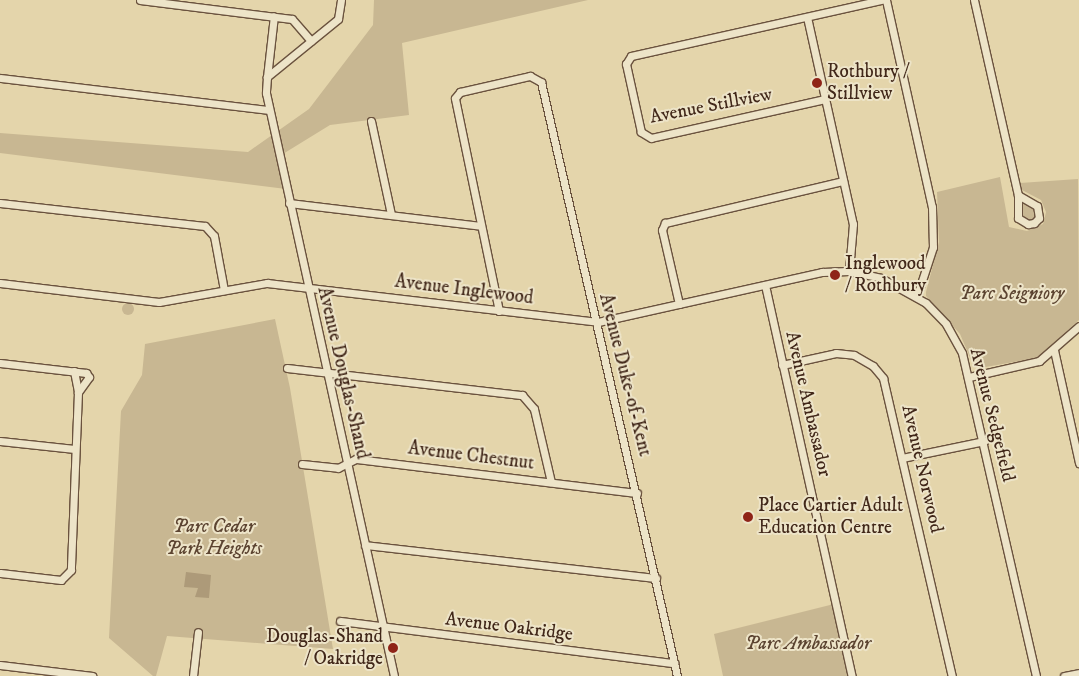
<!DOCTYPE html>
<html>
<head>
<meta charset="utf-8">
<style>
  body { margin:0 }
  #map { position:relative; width:1079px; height:676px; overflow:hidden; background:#e4d5ab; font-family:"IM FELL DW Pica",serif }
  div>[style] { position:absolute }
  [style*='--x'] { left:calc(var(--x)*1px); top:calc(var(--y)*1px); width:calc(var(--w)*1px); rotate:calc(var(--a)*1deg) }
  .green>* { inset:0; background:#c8b792 }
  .round { border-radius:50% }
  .water>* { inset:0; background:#ad9a79 }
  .roads { filter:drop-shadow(1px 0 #6a523e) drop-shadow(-1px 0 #6a523e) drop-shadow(0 1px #6a523e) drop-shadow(0 -1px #6a523e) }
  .street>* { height:7px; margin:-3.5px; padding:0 3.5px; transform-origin:3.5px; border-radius:3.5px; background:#ede4c8 }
  .dots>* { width:14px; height:14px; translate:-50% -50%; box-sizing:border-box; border:2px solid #ede4c8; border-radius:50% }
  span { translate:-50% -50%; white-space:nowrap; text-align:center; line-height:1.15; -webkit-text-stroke:4px #ede4c8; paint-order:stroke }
  .poi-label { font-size:19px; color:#412719 }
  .left { translate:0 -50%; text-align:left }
  .right { translate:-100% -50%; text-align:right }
  .street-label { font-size:19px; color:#412719 }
  .park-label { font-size:19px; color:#5c4431; font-style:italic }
</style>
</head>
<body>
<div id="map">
  <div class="green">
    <div style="clip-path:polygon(374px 0,588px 0,402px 43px,409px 115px,330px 125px,278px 157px,286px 189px,0 153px,0 133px,248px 152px,309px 109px,373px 25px)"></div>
    <div style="clip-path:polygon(1000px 177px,1009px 227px,1027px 231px,1043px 224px,1046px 212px,1041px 200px,1022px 190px,1020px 183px,1078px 179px,1079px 320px,1037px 358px,980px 368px,971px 360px,960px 334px,926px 296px,926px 292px,939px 242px,937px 192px)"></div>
    <div style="clip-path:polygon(1022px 202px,1034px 208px,1035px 219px,1028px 221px,1023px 218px)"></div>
    <div class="round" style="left:122px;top:303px;width:12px;height:12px"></div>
    <div style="clip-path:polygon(275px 319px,290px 388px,333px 649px,167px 636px,156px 676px,153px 676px,109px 638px,121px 411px,142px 375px,145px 344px)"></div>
    <div style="clip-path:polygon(834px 604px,851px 676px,723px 676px,714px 634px)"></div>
  </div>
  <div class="water">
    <div style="clip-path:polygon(186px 572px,211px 575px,209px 598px,195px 597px,198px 588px,184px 587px)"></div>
  </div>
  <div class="roads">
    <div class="street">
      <div style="--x:140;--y:0;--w:153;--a:7.1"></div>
      <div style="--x:292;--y:19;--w:29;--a:49"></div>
      <div style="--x:341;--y:0;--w:19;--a:99"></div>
      <div style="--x:338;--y:19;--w:92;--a:140.8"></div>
      <div style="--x:267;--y:77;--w:16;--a:94"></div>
      <div style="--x:266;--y:93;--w:597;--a:77.62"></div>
      <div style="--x:886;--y:0;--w:212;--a:77.5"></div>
      <div style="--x:932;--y:207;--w:40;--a:88.6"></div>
      <div style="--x:933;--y:247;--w:52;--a:108.1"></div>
      <div style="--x:974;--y:0;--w:200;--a:77.3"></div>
      <div style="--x:1018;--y:195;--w:23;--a:90"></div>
      <div style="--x:1018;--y:218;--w:12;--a:31"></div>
      <div style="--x:1028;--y:224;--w:6;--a:-9"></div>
      <div style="--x:1034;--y:223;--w:7;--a:-45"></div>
      <div style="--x:1039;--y:218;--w:12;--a:-99"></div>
      <div style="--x:1037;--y:206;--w:22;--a:-150"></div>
      <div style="--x:807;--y:17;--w:212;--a:77.5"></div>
      <div style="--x:853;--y:224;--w:47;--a:94.9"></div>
      <div style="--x:267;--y:77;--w:61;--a:-83.5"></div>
      <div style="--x:0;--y:78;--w:270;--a:6.8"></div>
      <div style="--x:825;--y:99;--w:178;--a:167.4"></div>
      <div style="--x:651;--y:138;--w:12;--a:-149"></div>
      <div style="--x:641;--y:132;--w:70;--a:-102.4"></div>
      <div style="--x:626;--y:64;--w:9;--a:-58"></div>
      <div style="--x:631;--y:56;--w:257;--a:-12.6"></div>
      <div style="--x:371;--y:121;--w:95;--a:77.9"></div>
      <div style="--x:0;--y:203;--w:206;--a:6.4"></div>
      <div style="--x:205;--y:226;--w:13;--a:48"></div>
      <div style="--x:214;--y:236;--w:55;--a:79.5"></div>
      <div style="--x:289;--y:203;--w:193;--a:6.8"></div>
      <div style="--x:0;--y:283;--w:160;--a:6.8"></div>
      <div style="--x:159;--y:302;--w:110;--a:-10"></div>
      <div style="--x:267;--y:283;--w:333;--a:6.7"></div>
      <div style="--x:598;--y:322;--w:230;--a:-12.6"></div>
      <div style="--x:822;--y:272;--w:27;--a:-2"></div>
      <div style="--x:849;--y:271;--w:33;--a:12"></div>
      <div style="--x:881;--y:278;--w:51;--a:29.1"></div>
      <div style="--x:926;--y:303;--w:29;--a:46"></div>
      <div style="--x:946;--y:324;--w:33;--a:61"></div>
      <div style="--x:962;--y:353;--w:331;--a:77.1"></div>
      <div style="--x:765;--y:285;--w:401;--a:77.5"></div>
      <div style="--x:679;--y:304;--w:76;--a:-102.9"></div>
      <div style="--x:662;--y:230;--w:8;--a:-67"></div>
      <div style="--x:665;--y:223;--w:183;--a:-13.3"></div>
      <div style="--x:499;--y:311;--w:217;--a:-101.7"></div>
      <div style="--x:455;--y:98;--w:8;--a:-50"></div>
      <div style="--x:460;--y:92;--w:72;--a:-12.9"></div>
      <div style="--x:530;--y:76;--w:13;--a:29"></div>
      <div style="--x:541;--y:82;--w:609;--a:77.1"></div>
      <div style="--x:1054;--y:350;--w:116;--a:77.5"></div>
      <div style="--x:0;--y:363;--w:87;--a:6.6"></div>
      <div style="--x:86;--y:373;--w:5;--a:53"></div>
      <div style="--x:89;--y:377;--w:19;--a:126"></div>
      <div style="--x:78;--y:392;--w:178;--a:92.3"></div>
      <div style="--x:71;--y:570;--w:14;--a:135"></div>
      <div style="--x:61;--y:580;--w:61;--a:-173.5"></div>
      <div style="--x:782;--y:365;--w:55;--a:-12.5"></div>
      <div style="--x:836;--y:353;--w:18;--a:6"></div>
      <div style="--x:854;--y:355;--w:22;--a:30"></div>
      <div style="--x:873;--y:366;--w:16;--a:50"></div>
      <div style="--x:883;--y:378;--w:306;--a:77"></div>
      <div style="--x:287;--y:368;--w:237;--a:6.6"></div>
      <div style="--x:522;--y:395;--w:18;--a:49"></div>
      <div style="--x:534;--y:409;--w:75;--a:76.9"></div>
      <div style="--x:74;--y:371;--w:21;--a:79"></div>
      <div style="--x:969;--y:377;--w:72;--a:-12.9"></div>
      <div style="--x:1039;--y:361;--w:53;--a:-41.2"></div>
      <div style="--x:0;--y:441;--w:75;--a:6.1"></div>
      <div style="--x:902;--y:458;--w:84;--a:-11.7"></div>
      <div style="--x:302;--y:464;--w:36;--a:6"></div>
      <div style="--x:338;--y:468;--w:20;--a:-27"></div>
      <div style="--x:356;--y:459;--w:283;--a:6.9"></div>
      <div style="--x:365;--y:545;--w:293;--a:6.5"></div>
      <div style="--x:340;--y:621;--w:337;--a:7.2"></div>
      <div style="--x:0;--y:665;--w:93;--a:6.8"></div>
      <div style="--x:193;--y:676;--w:44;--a:-83.5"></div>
      <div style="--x:1064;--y:676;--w:15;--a:-11"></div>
    </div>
  </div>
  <div class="dots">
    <div style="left:817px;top:83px;background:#8f2418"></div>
    <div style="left:835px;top:275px;background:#8f2418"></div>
    <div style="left:748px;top:517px;background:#8f2418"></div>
    <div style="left:393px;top:648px;background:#8f2418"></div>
  </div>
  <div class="poi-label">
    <span class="left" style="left:827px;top:83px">Rothbury /<br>Stillview</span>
    <span class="left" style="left:845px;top:275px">Inglewood<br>/ Rothbury</span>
    <span class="left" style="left:758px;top:517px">Place Cartier Adult<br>Education Centre</span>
    <span class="right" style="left:383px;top:648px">Douglas-Shand<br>/ Oakridge</span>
  </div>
  <div class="street-label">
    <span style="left:711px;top:106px;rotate:-11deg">Avenue Stillview</span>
    <span style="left:464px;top:290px;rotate:7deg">Avenue Inglewood</span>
    <span style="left:343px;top:373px;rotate:77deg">Avenue Douglas-Shand</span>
    <span style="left:625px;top:375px;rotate:76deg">Avenue Duke-of-Kent</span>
    <span style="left:808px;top:404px;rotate:77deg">Avenue Ambassador</span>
    <span style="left:992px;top:415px;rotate:76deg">Avenue Sedgefield</span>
    <span style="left:471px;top:456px;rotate:7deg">Avenue Chestnut</span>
    <span style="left:922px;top:469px;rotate:77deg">Avenue Norwood</span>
    <span style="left:509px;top:627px;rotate:7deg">Avenue Oakridge</span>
  </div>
  <div class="park-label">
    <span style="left:1012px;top:294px">Parc Seigniory</span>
    <span style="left:214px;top:538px">Parc Cedar<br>Park Heights</span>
    <span style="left:808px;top:644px">Parc Ambassador</span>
  </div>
</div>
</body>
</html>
